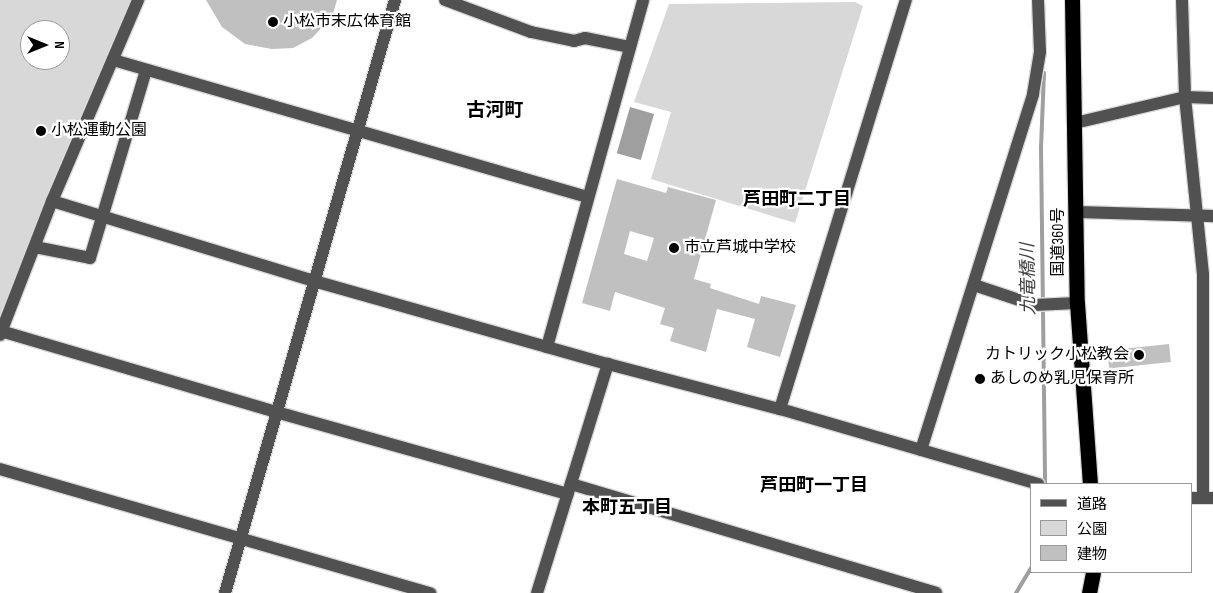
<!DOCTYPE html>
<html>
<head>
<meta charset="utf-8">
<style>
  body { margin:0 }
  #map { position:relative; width:1213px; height:593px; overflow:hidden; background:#fff; font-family:"Sofia Sans Condensed","Noto Sans JP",sans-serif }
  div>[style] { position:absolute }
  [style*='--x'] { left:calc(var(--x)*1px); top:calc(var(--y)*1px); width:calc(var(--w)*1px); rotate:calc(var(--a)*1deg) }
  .green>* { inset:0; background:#d8d8d8 }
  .water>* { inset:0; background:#9f9f9f; transform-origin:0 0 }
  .stream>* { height:4px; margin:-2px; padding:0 2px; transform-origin:2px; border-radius:2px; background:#9f9f9f }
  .building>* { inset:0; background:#c0c0c0; transform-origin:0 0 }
  .roads { filter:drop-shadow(1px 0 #dbdbdb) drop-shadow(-1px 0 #dbdbdb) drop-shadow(0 1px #dbdbdb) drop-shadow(0 -1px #dbdbdb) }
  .minor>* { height:12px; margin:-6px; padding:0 6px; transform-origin:6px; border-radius:6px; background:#515151 }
  .highway>* { height:15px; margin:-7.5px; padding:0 7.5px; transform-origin:7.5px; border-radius:7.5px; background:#000 }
  .dots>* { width:14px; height:14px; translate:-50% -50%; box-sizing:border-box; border:2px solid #fff; border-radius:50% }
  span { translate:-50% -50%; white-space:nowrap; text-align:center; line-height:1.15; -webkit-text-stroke:4.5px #fff; paint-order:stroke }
  .poi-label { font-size:16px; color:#000 }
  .left { translate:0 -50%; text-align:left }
  .right { translate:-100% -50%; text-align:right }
  .street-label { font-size:16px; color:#000 }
  .neighbourhood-label { font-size:18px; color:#000; font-weight:700 }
  .water-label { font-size:18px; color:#404040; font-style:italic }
  .quarter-label { font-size:19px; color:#000; font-weight:700 }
  .legend { position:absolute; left:1030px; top:483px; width:162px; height:90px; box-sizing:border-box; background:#fff; border:1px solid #999; margin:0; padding:6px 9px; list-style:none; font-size:15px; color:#000 }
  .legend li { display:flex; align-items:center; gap:10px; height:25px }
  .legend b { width:25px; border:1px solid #999 }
  .north { position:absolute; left:20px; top:20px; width:50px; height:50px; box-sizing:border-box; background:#fff; border:1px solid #999; border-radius:50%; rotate:90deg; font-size:14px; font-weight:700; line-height:20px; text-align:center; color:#000 }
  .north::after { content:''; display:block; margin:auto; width:18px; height:22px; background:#000; clip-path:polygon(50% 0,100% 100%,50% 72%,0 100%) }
</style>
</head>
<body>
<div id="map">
  <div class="green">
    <div style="clip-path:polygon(evenodd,0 0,137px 0,0 335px,0 0,30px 30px,60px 30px,60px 60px,30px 60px,30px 30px)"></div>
    <div style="clip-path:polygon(855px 2px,863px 6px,795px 223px,651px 179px,671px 112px,634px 102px,669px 4px)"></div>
  </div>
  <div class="water">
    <div style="left:630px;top:107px;width:25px;height:48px;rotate:16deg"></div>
  </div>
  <div class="stream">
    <div style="--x:1044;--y:73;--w:74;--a:92.3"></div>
    <div style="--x:1041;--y:147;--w:337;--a:89.3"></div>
    <div style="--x:1016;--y:593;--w:31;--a:-59"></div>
  </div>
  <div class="building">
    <div style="clip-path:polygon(206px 0,337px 0,332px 17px,312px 38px,293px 48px,272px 49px,245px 44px,222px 27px)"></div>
    <div style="clip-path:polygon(evenodd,617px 179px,666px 193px,668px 187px,716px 200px,694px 279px,711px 284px,710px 288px,759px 304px,761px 296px,796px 305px,780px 357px,747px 347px,755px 319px,717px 309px,706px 352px,670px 341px,674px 328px,660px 324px,665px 308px,615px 292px,610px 311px,582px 303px,617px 179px,630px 231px,654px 238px,647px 261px,624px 254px,630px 231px)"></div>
    <div style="left:1169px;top:344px;width:18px;height:62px;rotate:84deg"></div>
  </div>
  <div class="roads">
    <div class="minor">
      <div style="--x:445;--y:0;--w:92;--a:20.4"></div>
      <div style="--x:531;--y:32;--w:44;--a:11.8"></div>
      <div style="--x:574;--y:41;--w:11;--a:-15"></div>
      <div style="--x:585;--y:38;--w:46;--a:11.3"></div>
      <div style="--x:1182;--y:0;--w:97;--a:88.2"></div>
      <div style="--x:1185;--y:97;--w:179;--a:84.2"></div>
      <div style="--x:1203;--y:275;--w:223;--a:90"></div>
      <div style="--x:113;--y:60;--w:494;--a:16.1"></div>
      <div style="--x:1075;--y:123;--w:113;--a:-13.3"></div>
      <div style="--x:1185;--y:97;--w:28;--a:2"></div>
      <div style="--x:52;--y:201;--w:274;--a:17"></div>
      <div style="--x:314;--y:281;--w:305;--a:15.8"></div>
      <div style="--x:608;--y:364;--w:178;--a:14.7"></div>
      <div style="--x:780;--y:409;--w:269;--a:16.2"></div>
      <div style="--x:1076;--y:212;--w:137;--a:1.7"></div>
      <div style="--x:35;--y:247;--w:56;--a:11.3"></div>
      <div style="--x:90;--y:258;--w:196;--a:-73.4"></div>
      <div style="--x:974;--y:285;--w:63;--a:18.4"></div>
      <div style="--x:1034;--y:305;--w:43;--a:-2.7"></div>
      <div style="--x:1;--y:331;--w:287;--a:16.4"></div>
      <div style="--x:276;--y:412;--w:303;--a:15.7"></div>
      <div style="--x:0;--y:335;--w:144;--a:-68.8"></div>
      <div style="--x:52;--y:201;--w:219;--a:-66.8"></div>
      <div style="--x:547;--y:347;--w:360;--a:-74.5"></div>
      <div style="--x:780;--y:409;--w:428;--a:-72.9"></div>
      <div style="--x:921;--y:450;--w:373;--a:-72.5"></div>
      <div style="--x:1033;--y:94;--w:43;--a:-80.5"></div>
      <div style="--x:1040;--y:52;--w:52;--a:-92.2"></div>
      <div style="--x:0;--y:469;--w:448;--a:16.1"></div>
      <div style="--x:571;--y:484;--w:381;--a:16.6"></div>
      <div style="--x:1192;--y:498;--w:21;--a:0"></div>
      <div style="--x:225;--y:593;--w:617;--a:-74"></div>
      <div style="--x:537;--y:593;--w:240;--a:-72.8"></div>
    </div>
    <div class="highway">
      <div style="--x:1072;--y:0;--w:303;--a:89.1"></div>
      <div style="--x:1077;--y:303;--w:181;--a:85.9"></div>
      <div style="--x:1089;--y:593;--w:21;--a:-79"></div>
    </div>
  </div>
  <div class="dots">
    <div style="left:273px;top:22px;background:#000"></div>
    <div style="left:41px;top:131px;background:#000"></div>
    <div style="left:674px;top:248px;background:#000"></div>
    <div style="left:1139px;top:355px;background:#000"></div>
    <div style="left:980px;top:379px;background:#000"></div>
  </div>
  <div class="poi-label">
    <span class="left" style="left:283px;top:22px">小松市末広体育館</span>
    <span class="left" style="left:51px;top:131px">小松運動公園</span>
    <span class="left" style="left:684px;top:248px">市立芦城中学校</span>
    <span class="right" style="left:1129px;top:355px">カトリック小松教会</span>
    <span class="left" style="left:990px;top:379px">あしのめ乳児保育所</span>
  </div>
  <div class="street-label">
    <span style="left:1059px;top:242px;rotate:-90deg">国道360号</span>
  </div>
  <div class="neighbourhood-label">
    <span style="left:797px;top:200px">芦田町二丁目</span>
    <span style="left:814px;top:486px">芦田町一丁目</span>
    <span style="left:627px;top:508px">本町五丁目</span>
  </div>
  <div class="water-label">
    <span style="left:1029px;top:279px;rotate:-91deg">九竜橋川</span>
  </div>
  <div class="quarter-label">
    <span style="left:495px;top:111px">古河町</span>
  </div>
  <ul class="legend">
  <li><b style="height:6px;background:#515151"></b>道路</li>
  <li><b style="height:14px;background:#d8d8d8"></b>公園</li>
  <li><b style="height:14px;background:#c0c0c0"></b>建物</li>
  </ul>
  <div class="north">N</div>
</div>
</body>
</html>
